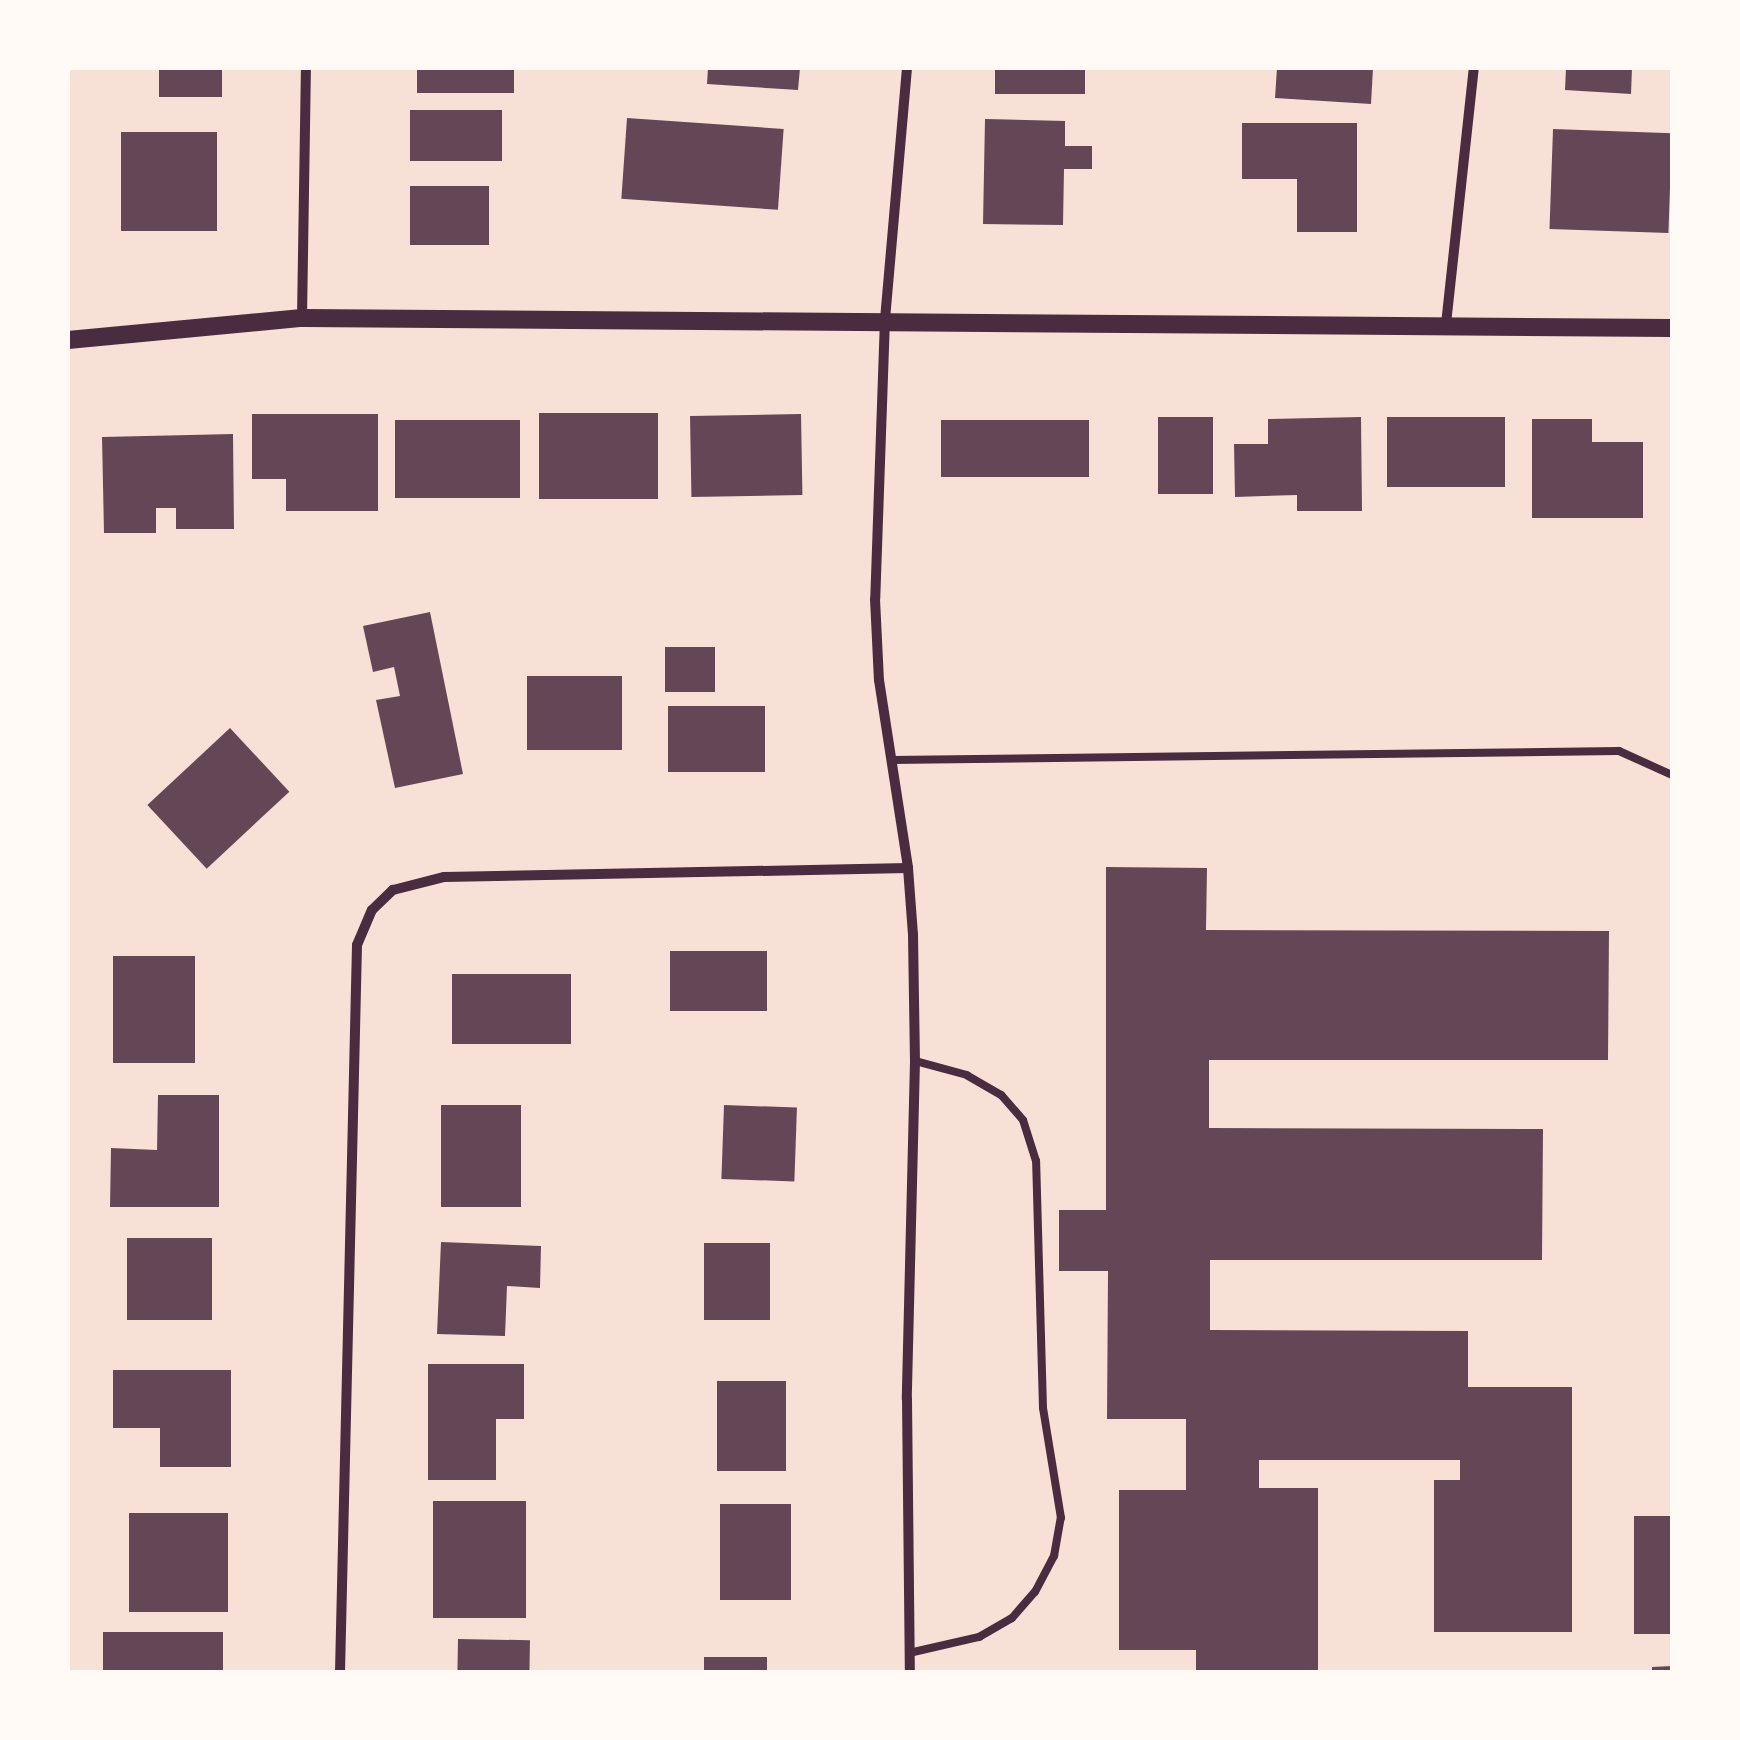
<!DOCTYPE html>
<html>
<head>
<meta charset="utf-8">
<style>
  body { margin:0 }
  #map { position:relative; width:1740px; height:1740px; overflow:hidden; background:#f7e1d7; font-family:Figtree,sans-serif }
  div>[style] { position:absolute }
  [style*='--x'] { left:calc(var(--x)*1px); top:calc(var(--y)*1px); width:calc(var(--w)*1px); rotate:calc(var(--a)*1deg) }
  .building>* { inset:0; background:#644757; transform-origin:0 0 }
  .service>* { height:8px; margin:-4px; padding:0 4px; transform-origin:4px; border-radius:4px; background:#4a2c40 }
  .minor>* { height:10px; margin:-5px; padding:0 5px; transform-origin:5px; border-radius:5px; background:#4a2c40 }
  .tertiary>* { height:18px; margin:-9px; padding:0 9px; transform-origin:9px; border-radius:9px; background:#4a2c40 }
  span { translate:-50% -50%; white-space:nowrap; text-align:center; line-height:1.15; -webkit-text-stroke:10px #fffaf5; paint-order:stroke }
  .frame { position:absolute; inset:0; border:70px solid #fffaf5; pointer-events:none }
</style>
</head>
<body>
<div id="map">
  <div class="building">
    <div style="left:159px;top:68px;width:63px;height:29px"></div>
    <div style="left:417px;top:68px;width:97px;height:25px"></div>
    <div style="clip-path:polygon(708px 68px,800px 68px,798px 90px,707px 84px)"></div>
    <div style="left:995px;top:68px;width:90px;height:26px"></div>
    <div style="clip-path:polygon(1277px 68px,1373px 68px,1371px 104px,1275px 98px)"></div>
    <div style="clip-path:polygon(1566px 68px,1632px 68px,1631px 94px,1565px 90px)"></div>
    <div style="left:410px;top:110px;width:92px;height:51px"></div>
    <div style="left:627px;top:118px;width:157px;height:81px;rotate:4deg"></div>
    <div style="clip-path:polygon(985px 119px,1065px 121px,1065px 146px,1092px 146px,1092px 169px,1064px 169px,1063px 225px,983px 224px)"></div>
    <div style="clip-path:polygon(1242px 123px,1357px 123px,1357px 232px,1297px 232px,1297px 179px,1242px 179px)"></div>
    <div style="left:1553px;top:129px;width:119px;height:100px;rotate:2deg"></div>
    <div style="left:121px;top:132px;width:96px;height:99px"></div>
    <div style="left:410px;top:186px;width:79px;height:59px"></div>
    <div style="left:539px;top:413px;width:119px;height:86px"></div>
    <div style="clip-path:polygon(252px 414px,378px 414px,378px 511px,286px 511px,286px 479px,252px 479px)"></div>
    <div style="left:801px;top:414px;width:81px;height:111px;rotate:89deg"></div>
    <div style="left:1158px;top:417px;width:55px;height:77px"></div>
    <div style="clip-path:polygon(1361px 417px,1362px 511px,1297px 511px,1297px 495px,1235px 497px,1234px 444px,1268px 444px,1268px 419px)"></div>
    <div style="left:1387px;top:417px;width:118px;height:70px"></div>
    <div style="clip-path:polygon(1532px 419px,1592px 419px,1592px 442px,1643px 442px,1643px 518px,1532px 518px)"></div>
    <div style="left:395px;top:420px;width:125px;height:78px"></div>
    <div style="left:941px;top:420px;width:148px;height:57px"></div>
    <div style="clip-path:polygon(233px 434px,234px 529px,176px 529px,176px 508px,156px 508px,156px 533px,104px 533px,102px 437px)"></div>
    <div style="clip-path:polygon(430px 612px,463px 774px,395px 788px,376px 700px,400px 696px,394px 667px,373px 672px,363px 626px)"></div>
    <div style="left:665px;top:647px;width:50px;height:45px"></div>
    <div style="left:527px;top:676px;width:95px;height:74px"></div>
    <div style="left:668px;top:706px;width:97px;height:66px"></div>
    <div style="left:230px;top:728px;width:87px;height:113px;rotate:47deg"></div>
    <div style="clip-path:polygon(1106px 867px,1207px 868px,1206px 930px,1609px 931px,1608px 1060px,1209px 1060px,1209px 1128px,1543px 1129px,1542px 1260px,1210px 1260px,1210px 1330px,1468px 1331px,1468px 1387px,1572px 1387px,1572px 1632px,1434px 1632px,1434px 1480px,1460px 1480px,1460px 1460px,1259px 1460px,1259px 1488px,1318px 1488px,1318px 1672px,1196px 1672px,1196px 1650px,1119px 1650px,1119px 1490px,1186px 1490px,1186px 1419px,1107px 1419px,1108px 1271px,1059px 1271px,1059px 1210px,1106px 1210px)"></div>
    <div style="left:670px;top:951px;width:97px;height:60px"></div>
    <div style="left:113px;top:956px;width:82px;height:107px"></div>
    <div style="left:452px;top:974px;width:119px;height:70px"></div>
    <div style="clip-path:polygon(158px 1095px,219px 1095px,219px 1207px,110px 1207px,111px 1148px,157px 1150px)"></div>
    <div style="left:441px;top:1105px;width:80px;height:102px"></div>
    <div style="left:724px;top:1105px;width:73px;height:74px;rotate:2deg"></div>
    <div style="left:127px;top:1238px;width:85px;height:82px"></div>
    <div style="clip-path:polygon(441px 1242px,541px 1246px,540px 1288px,507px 1286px,505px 1336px,437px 1334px)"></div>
    <div style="left:704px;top:1243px;width:66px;height:77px"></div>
    <div style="clip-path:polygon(428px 1364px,524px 1364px,524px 1419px,496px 1419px,496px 1480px,428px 1480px)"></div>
    <div style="clip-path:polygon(113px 1370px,231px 1370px,231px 1467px,160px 1467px,160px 1428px,113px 1428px)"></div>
    <div style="left:717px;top:1381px;width:69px;height:90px"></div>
    <div style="left:433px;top:1501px;width:93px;height:117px"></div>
    <div style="left:720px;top:1504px;width:71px;height:96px"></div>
    <div style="left:129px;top:1513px;width:99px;height:99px"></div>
    <div style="left:1634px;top:1516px;width:38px;height:118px"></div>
    <div style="left:103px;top:1632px;width:120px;height:40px"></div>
    <div style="left:458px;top:1639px;width:72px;height:33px;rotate:1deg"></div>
    <div style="left:704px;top:1657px;width:63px;height:15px"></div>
    <div style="clip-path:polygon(1672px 1666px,1672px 1672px,1652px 1672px,1652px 1667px)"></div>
  </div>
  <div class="service">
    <div style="--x:891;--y:760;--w:728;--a:-0.71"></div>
    <div style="--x:1619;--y:751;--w:58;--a:24.4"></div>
    <div style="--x:909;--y:1653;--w:72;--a:-12.9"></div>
    <div style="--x:979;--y:1637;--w:38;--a:-30"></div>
    <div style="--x:1012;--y:1618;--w:35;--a:-49"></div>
    <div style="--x:1035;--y:1592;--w:41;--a:-62.2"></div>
    <div style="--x:1054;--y:1556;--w:39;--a:-80"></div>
    <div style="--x:1061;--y:1518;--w:111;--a:-99.3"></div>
    <div style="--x:1043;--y:1408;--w:247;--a:-91.6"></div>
    <div style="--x:1036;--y:1161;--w:43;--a:-107.6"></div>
    <div style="--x:1023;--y:1120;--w:33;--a:-131"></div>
    <div style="--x:1001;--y:1095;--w:39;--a:-150"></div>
    <div style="--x:967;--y:1075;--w:54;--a:-164.9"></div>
  </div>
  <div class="minor">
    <div style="--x:907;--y:68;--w:252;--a:95"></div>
    <div style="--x:885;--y:319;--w:280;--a:92"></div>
    <div style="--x:875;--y:599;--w:81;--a:87.2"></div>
    <div style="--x:879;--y:680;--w:190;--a:81.2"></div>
    <div style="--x:908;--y:868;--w:67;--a:85.7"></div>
    <div style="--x:913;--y:935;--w:126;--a:89.1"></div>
    <div style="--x:915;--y:1061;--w:338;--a:91.4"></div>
    <div style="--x:907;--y:1399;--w:273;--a:89.4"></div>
    <div style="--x:302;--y:318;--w:250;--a:-89.1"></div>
    <div style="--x:1446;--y:324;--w:258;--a:-83.8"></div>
    <div style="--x:340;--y:1672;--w:727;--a:-88.66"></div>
    <div style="--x:357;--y:945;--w:38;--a:-67"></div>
    <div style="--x:372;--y:910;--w:29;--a:-44"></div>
    <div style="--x:393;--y:890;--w:53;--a:-14.3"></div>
    <div style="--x:444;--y:877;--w:464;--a:-1.1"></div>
  </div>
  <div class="tertiary">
    <div style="--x:68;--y:340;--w:235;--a:-5.4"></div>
    <div style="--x:302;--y:318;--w:1370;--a:0.42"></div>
  </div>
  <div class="frame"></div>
</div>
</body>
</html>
